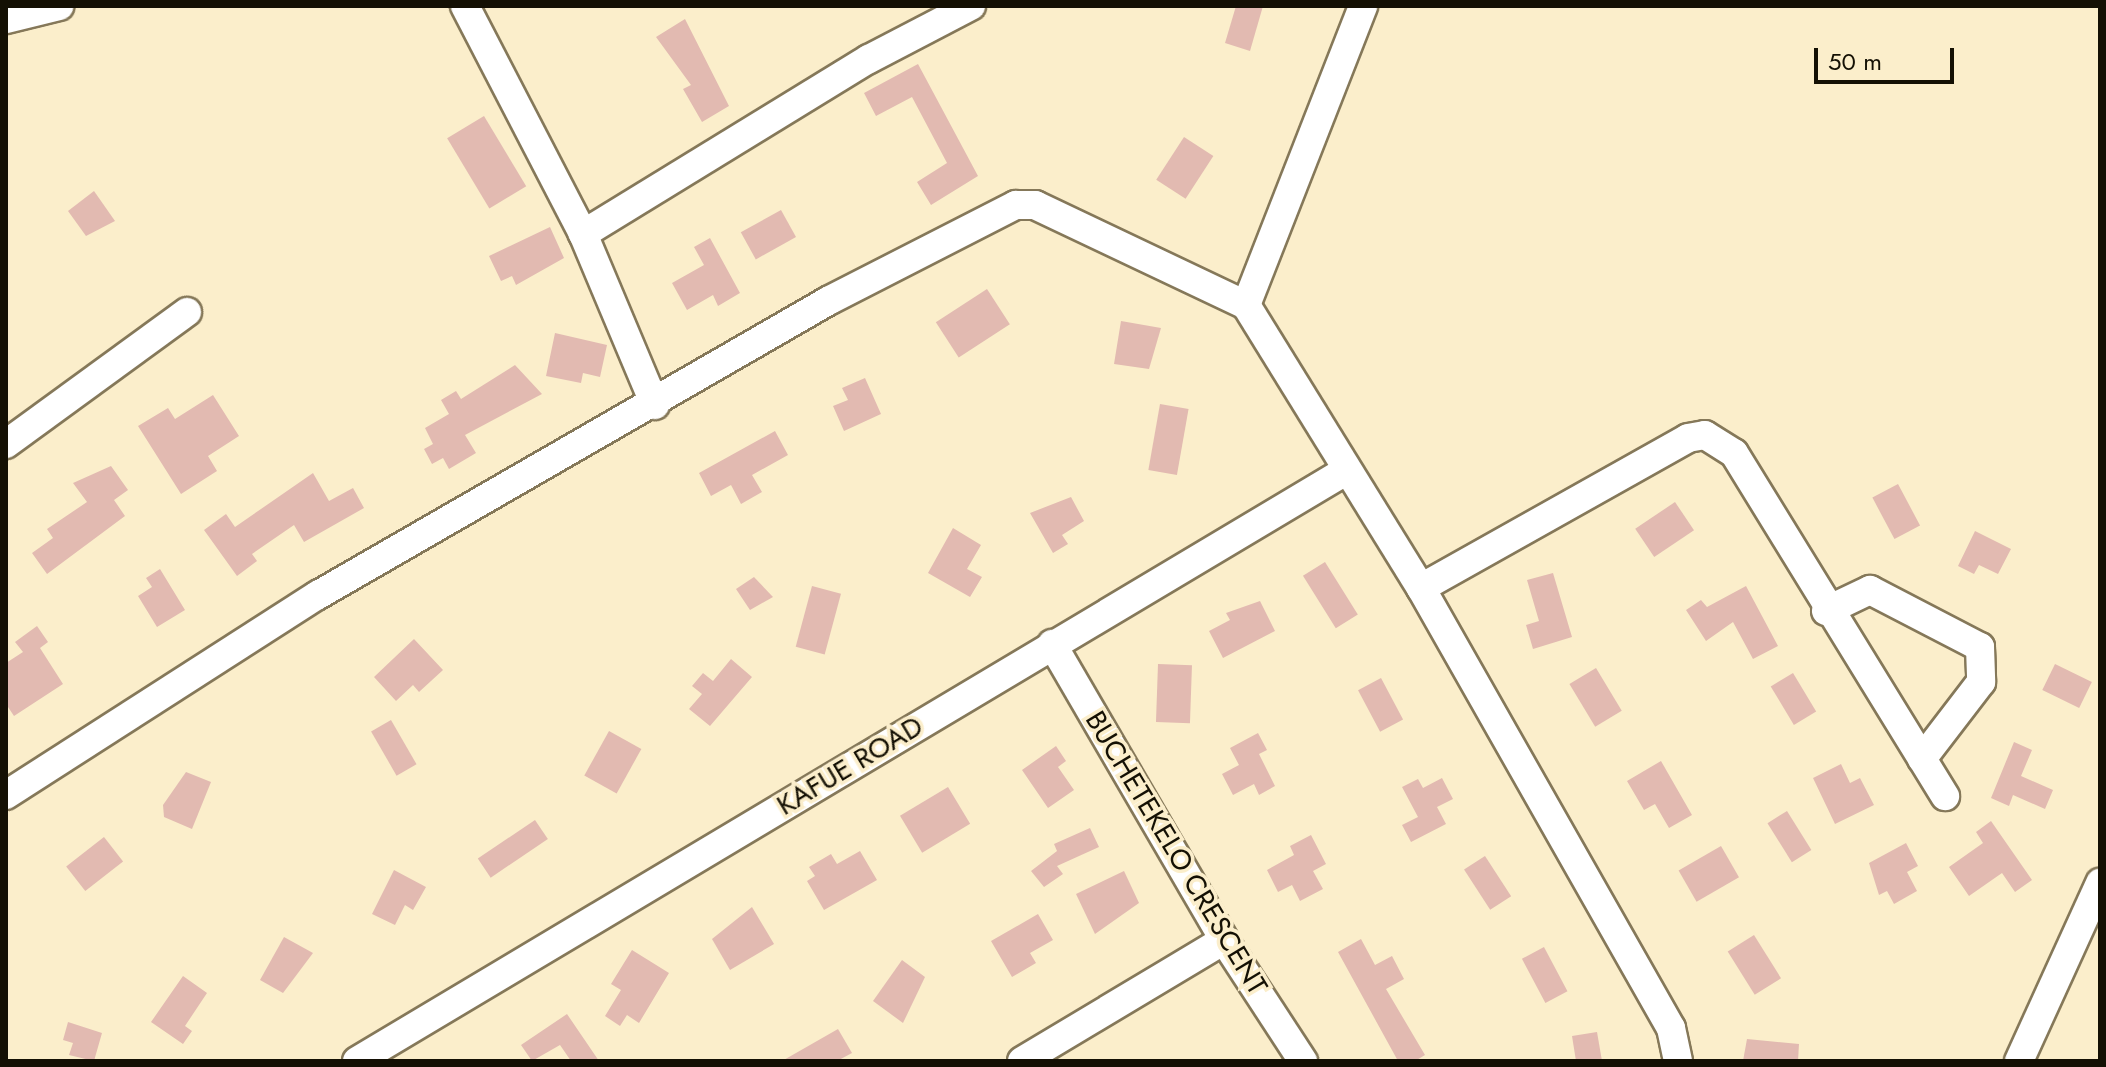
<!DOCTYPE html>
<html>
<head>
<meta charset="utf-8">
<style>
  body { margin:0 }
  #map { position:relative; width:2106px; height:1067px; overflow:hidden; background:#fbeecb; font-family:Jost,sans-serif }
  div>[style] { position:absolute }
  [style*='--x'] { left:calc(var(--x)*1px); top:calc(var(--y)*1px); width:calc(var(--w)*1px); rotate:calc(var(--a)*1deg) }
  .building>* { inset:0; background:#e2bab1; transform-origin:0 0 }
  .roads { filter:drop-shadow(2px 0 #857859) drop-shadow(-2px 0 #857859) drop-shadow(0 2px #857859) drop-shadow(0 -2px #857859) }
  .minor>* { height:28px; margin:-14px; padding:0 14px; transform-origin:14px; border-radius:14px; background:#fff }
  span { translate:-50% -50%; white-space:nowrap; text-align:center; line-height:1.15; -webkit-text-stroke:7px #fbeecb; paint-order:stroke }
  .street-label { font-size:28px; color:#141004 }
  .frame { position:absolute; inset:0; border:8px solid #141004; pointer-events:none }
  .scale { position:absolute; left:1814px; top:48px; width:140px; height:36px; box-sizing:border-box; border:4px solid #141004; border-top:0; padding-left:10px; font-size:24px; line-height:28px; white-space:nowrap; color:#141004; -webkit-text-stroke:6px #fbeecb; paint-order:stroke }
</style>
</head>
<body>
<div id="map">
  <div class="building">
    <div style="clip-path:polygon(1236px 6px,1263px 6px,1250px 51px,1225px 43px)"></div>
    <div style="clip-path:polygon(685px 19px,729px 106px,702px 122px,683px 89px,691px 85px,656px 37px)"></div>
    <div style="clip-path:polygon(918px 64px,978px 176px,931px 205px,917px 182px,947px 163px,912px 97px,876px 116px,864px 93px)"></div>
    <div style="left:484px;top:116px;width:82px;height:43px;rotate:59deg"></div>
    <div style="left:1184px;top:137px;width:35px;height:51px;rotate:33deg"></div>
    <div style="clip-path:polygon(94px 191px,115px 221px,86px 236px,68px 211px)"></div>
    <div style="left:781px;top:210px;width:31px;height:46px;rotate:61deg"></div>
    <div style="clip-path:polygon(550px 227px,564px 258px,516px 285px,512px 276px,501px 281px,489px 256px)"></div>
    <div style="clip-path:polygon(710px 238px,740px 293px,718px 306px,713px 295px,687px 310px,672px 283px,704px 265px,694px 247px)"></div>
    <div style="left:987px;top:289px;width:42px;height:61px;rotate:57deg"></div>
    <div style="clip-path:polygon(1121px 321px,1161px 328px,1149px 369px,1114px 364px)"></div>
    <div style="clip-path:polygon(555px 333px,607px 345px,600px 377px,583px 373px,581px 383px,546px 376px)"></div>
    <div style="clip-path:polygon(515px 365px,542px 394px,465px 435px,476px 453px,449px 469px,443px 458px,432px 464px,424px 449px,433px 444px,425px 428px,449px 414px,441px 400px,456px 391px,461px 399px)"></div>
    <div style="clip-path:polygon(865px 378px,881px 414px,844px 431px,833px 406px,848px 400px,842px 388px)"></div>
    <div style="clip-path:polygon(213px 395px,239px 436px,208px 456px,217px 471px,181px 494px,138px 426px,168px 408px,175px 419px)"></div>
    <div style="left:1160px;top:404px;width:29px;height:67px;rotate:10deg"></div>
    <div style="clip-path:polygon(775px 431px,788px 455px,752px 475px,762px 492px,741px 504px,731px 485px,711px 496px,699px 473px)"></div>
    <div style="clip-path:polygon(111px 466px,128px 490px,114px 500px,125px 516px,47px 574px,32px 553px,53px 538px,47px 529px,87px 502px,73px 483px)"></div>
    <div style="clip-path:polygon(313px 473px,329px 501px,353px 488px,364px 508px,304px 542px,294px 525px,252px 554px,257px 561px,237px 576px,204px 530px,226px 514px,235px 527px)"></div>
    <div style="left:1898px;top:484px;width:47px;height:29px;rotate:62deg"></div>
    <div style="clip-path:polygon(1071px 497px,1084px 521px,1062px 535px,1068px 544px,1053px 553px,1030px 513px)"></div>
    <div style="left:1675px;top:502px;width:34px;height:48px;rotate:56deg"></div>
    <div style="clip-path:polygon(953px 528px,981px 545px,967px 569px,982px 577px,970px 597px,928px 573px)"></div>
    <div style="clip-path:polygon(1975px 531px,2011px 549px,1998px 574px,1979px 565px,1974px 574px,1958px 566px)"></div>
    <div style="left:1325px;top:562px;width:62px;height:26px;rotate:58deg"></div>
    <div style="clip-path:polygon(160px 569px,185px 610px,157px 627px,138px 596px,152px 587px,146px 578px)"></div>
    <div style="clip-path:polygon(1553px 573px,1572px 637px,1533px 649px,1526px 625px,1539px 621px,1527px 580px)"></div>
    <div style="clip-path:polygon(754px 577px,773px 597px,750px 610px,736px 589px)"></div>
    <div style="left:812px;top:586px;width:30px;height:63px;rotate:15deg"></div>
    <div style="clip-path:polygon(1746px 586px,1778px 646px,1753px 659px,1733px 622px,1706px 641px,1686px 610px,1701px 600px,1707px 607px)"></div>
    <div style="clip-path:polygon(1260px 601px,1275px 631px,1223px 658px,1209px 631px,1230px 620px,1226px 613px)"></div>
    <div style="clip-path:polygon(37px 626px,48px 642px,40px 648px,63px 684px,14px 716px,6px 704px,6px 663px,23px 652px,15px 642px)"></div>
    <div style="clip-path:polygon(414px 639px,443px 670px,419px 692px,413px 685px,396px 701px,374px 677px)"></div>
    <div style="clip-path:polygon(731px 659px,752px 677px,710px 726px,689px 709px,702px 694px,692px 686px,703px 673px,713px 681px)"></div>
    <div style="left:1158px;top:664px;width:34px;height:58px;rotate:2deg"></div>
    <div style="left:2055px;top:664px;width:41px;height:29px;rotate:26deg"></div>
    <div style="left:1596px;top:668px;width:50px;height:31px;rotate:59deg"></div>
    <div style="left:1793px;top:673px;width:45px;height:26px;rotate:59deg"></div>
    <div style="left:1381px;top:678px;width:47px;height:26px;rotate:62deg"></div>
    <div style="left:391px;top:720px;width:51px;height:23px;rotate:60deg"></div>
    <div style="left:609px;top:731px;width:37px;height:51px;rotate:29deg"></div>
    <div style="clip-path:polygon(1258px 733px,1267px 750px,1259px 754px,1275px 786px,1259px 795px,1254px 784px,1233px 795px,1222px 774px,1239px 765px,1230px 748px)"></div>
    <div style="clip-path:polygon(2014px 742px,2032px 750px,2021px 776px,2053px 790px,2045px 809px,2013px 795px,2009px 806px,1991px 798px)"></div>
    <div style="clip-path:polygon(1056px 746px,1066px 761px,1058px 767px,1074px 790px,1048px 808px,1022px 770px)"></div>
    <div style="clip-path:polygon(1661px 761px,1692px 815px,1669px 828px,1655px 804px,1644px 810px,1627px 781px)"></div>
    <div style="clip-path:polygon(1841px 764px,1850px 783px,1860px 778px,1874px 805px,1835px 824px,1813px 778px)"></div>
    <div style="clip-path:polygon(186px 772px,211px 782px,192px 829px,164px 817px,163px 805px)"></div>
    <div style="clip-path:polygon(1442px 778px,1453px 799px,1437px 807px,1446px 824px,1411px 842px,1402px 825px,1418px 817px,1402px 787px,1418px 779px,1423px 788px)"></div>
    <div style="left:948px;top:787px;width:43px;height:56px;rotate:59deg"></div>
    <div style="left:1787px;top:811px;width:46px;height:23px;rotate:58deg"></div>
    <div style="left:535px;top:820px;width:23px;height:69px;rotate:56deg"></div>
    <div style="clip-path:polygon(1991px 821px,2032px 880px,2015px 892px,2002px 873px,1969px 896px,1949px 867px,1983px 843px,1976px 832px)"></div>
    <div style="clip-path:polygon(1090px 828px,1099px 847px,1057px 866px,1063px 874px,1044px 887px,1031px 871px,1057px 851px,1054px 844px)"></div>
    <div style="clip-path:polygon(1311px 835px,1326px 864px,1313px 871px,1323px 889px,1300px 901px,1292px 885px,1278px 892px,1267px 870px,1294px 855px,1290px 846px)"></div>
    <div style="left:104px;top:837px;width:31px;height:48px;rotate:52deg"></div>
    <div style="clip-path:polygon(1906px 843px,1918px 866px,1907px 872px,1917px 891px,1894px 904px,1887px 891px,1879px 895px,1869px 863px)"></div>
    <div style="left:1721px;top:846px;width:36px;height:49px;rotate:60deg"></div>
    <div style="clip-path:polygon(860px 851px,877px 880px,824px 910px,807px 881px,815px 876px,809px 867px,831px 854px,837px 864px)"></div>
    <div style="left:1485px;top:856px;width:48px;height:25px;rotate:57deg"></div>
    <div style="clip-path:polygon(394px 870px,426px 887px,413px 910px,405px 905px,395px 925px,372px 914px)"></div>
    <div style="clip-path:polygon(1124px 871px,1139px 903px,1095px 934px,1076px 894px)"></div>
    <div style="clip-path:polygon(752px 907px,774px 944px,730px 970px,712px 939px)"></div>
    <div style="clip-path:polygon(1038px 914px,1053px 940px,1030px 953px,1036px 963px,1012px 977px,991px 941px)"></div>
    <div style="left:1754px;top:935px;width:51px;height:31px;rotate:58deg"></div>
    <div style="clip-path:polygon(284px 937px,313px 953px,283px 993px,260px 980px)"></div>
    <div style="clip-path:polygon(1361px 939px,1375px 965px,1392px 956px,1404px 979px,1386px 989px,1425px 1055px,1415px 1061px,1398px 1061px,1338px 952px)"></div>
    <div style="left:1544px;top:947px;width:50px;height:25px;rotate:62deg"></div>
    <div style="clip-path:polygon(632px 950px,669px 973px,639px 1023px,627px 1015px,620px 1026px,605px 1016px,621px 990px,611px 984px)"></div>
    <div style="clip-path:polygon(902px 960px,925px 977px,903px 1023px,873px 1001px)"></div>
    <div style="clip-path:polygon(183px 976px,207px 993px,185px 1026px,192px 1031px,183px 1044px,151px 1022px)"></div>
    <div style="clip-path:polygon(567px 1014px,599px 1061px,571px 1061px,560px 1045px,532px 1061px,521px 1045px)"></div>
    <div style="clip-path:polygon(68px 1022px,102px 1033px,94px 1061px,69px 1055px,73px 1043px,63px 1040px)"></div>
    <div style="clip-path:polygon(838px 1029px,852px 1053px,837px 1061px,782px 1061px)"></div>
    <div style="clip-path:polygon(1597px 1032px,1602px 1061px,1576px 1061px,1572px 1036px)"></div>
    <div style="clip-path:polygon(1747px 1039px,1799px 1044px,1798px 1061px,1743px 1061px)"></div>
  </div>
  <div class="roads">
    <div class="minor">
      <div style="--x:465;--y:6;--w:257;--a:62.6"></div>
      <div style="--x:6;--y:19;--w:55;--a:-13.8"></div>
      <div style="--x:1246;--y:305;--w:321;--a:-68.6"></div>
      <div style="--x:655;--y:405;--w:186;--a:-112.8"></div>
      <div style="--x:583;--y:234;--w:335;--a:-31.5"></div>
      <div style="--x:869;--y:59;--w:115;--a:-27.5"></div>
      <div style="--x:6;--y:444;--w:224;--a:-36.1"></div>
      <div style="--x:1421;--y:588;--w:306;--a:-29.3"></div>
      <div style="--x:1688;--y:438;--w:17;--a:-10"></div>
      <div style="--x:1705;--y:435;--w:34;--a:32"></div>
      <div style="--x:1734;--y:453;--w:403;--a:58.4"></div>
      <div style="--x:1826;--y:611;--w:49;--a:-25.5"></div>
      <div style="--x:1870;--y:590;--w:124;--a:27.4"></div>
      <div style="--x:1980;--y:647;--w:35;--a:88"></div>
      <div style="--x:1981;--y:682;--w:97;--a:127.5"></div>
      <div style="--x:1052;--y:644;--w:342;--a:59.8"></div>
      <div style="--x:1224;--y:940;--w:145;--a:56.9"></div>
      <div style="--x:6;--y:795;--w:371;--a:-32.7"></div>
      <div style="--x:318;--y:595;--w:589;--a:-29.96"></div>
      <div style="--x:828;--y:301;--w:211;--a:-27.1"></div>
      <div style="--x:1016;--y:205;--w:19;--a:0"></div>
      <div style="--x:1035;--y:205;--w:233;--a:25.4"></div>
      <div style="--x:1246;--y:305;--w:333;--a:58.3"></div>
      <div style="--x:1421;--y:588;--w:506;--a:60.4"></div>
      <div style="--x:1671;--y:1028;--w:34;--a:78"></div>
      <div style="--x:357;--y:1061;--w:1149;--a:-30.83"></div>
      <div style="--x:1022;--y:1061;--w:235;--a:-30.9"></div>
      <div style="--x:2019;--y:1061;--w:196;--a:-65.5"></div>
    </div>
  </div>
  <div class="street-label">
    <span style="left:850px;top:766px;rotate:-31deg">KAFUE ROAD</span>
    <span style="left:1176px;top:853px;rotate:59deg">BUCHETEKELO CRESCENT</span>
  </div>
  <div class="frame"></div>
  <div class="scale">50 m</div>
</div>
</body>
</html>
